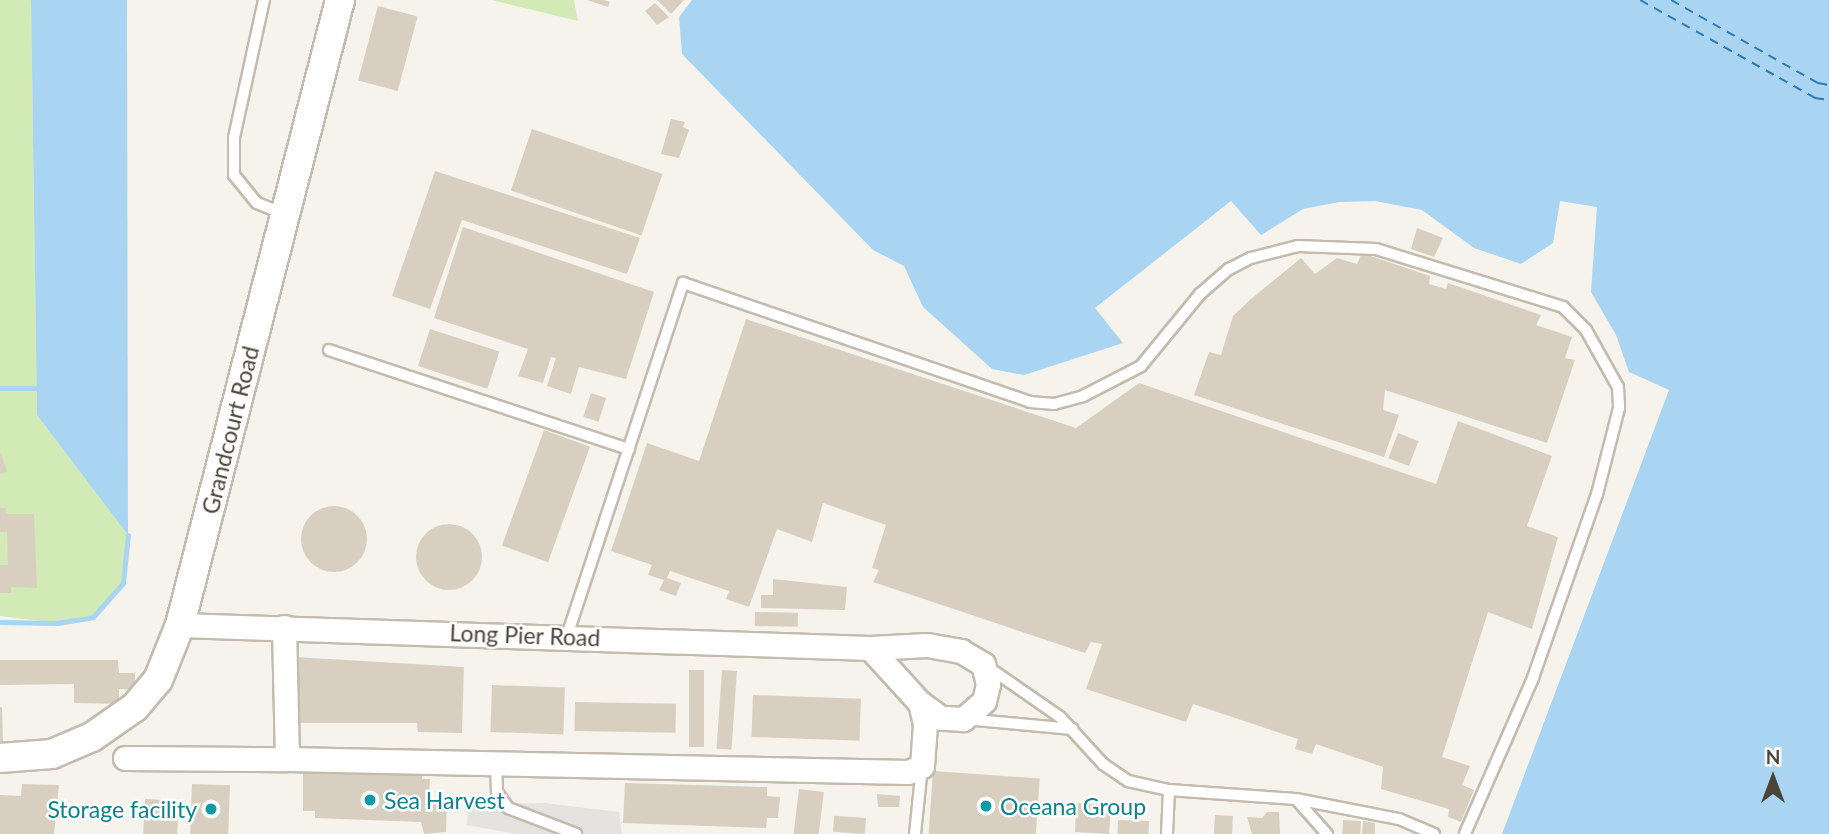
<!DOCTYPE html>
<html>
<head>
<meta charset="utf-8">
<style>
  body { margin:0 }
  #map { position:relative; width:1829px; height:834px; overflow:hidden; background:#f6f3ec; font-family:Lato,sans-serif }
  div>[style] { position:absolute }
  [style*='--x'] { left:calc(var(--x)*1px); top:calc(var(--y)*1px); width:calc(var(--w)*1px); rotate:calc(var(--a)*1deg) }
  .green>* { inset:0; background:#d2eab5 }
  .parking>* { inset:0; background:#e5e3e0 }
  .water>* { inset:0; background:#a9d4f2 }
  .stream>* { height:5px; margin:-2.5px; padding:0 2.5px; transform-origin:2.5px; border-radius:2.5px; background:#a9d4f2 }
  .ferry>* { height:2px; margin-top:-1px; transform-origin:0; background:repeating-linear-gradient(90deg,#2e7ab2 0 9px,transparent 0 16px) }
  .building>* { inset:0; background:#d8cfc1; transform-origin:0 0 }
  .round { border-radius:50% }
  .roads { filter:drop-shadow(2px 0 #c2bbae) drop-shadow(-2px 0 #c2bbae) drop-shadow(0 2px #c2bbae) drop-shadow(0 -2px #c2bbae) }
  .service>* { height:10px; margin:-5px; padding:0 5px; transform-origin:5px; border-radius:5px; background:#fff }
  .minor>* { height:23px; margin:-11.5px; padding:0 11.5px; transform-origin:11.5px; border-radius:11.5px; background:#fff }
  .tertiary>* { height:28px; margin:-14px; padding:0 14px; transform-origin:14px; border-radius:14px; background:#fff }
  .dots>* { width:19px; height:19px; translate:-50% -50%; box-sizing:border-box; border:4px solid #fff; border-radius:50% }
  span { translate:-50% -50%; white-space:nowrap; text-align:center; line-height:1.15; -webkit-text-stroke:5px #fff; paint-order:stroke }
  .street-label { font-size:23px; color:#4b4439 }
  .culture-label { font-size:23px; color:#0d838f }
  .left { translate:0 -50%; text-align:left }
  .right { translate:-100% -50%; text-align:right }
  .north { position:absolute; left:1738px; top:743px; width:70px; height:70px; -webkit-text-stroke:5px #fff; paint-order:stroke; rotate:0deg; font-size:19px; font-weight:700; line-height:28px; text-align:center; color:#4b4439 }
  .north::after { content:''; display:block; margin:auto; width:24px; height:32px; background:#4b4439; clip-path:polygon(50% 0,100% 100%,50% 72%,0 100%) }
</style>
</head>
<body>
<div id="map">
  <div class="green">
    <div style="clip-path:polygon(0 0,31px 0,37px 415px,128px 535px,123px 583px,93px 617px,57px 623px,0 616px)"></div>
    <div style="clip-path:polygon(492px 0,574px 0,578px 21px)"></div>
  </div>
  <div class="parking">
    <div style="clip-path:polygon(545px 803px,619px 812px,622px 834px,517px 834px,466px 825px,470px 804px)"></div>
  </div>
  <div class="water">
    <div style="clip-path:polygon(31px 0,127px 0,128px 535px,37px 415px)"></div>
    <div style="clip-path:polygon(692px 0,1829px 0,1829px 834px,1502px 834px,1669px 390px,1629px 372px,1616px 335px,1591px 292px,1597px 207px,1560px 201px,1553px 243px,1521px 264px,1474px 248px,1422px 210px,1375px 201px,1339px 202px,1303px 209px,1261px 235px,1231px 201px,1095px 308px,1123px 343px,1024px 375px,992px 369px,923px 307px,904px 266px,873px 250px,682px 54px,679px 17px)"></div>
  </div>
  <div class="stream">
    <div style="--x:0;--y:388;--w:36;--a:0"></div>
    <div style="--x:0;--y:622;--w:57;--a:1"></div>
    <div style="--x:57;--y:623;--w:36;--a:-9"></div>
    <div style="--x:93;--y:617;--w:45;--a:-48.6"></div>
    <div style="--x:123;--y:583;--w:48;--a:-84.1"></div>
  </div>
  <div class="ferry">
    <div style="--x:1640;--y:0;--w:201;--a:29.2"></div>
    <div style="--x:1815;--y:98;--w:14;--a:8"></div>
    <div style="--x:1671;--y:0;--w:169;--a:29.5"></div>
    <div style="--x:1818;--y:83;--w:11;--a:10"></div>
  </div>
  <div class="building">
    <div style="clip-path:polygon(587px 0,604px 0,610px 2px,608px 7px)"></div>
    <div style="clip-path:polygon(657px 0,684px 0,671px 14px)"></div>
    <div style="clip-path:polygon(655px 3px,669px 17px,657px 25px,645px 11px)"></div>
    <div style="left:378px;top:6px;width:41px;height:77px;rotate:15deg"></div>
    <div style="clip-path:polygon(671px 119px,685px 122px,683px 127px,689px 130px,679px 158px,661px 154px)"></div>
    <div style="left:532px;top:129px;width:138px;height:65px;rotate:19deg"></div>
    <div style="clip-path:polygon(435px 171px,640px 238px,627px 274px,462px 220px,430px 309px,392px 296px)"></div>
    <div style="clip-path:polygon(463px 227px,654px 292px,626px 379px,579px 367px,571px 394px,547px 386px,556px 358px,551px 357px,543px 383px,518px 376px,528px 349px,434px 318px)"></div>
    <div style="clip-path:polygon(1417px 228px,1443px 238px,1434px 257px,1411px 249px)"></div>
    <div style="clip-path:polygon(1362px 253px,1430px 276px,1429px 284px,1446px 289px,1448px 283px,1541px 315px,1536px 325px,1572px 337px,1565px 358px,1575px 360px,1547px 443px,1385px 390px,1383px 410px,1399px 415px,1384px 457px,1194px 395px,1209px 352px,1221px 355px,1233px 316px,1251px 299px,1301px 258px,1315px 274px,1337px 258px,1357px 264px)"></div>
    <div style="clip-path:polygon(746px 319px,1076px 428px,1139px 383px,1436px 484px,1458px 421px,1552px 456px,1527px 526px,1558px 537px,1532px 629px,1488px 612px,1442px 757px,1470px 766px,1462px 785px,1474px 790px,1461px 822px,1448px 817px,1449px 809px,1381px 789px,1383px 767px,1316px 744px,1312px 754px,1295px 749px,1298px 739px,1193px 704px,1186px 722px,1086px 689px,1102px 644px,1091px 642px,1085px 653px,873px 582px,879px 570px,872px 568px,886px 525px,823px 503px,812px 542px,777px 529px,749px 607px,726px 599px,729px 591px,670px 571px,667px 578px,681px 583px,676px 596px,659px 590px,664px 580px,648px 575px,652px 565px,611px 551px,647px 443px,699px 461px)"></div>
    <div style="left:430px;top:329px;width:73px;height:39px;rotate:18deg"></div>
    <div style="left:591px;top:393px;width:16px;height:25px;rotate:18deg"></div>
    <div style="left:544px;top:430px;width:49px;height:123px;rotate:20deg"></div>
    <div style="left:1398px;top:433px;width:22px;height:27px;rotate:21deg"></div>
    <div style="clip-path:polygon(1px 453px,7px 472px,0 474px,0 454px)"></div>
    <div class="round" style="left:301px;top:506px;width:66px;height:66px"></div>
    <div style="clip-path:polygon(0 508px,6px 508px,6px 514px,34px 514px,37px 588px,11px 587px,11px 593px,0 593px,0 565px,8px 565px,7px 532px,0 532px)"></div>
    <div class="round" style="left:416px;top:524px;width:66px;height:66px"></div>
    <div style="clip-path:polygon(773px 579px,847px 587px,845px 610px,761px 608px,761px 595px,773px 595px)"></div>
    <div style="left:755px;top:612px;width:43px;height:14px;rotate:1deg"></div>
    <div style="clip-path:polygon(295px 657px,464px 667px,462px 733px,418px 732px,417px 723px,294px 723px)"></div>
    <div style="clip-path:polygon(0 660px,118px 660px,119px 673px,135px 673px,135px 690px,119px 689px,119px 704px,74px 703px,74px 684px,0 685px)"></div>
    <div style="left:689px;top:670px;width:15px;height:77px"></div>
    <div style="left:722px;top:670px;width:15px;height:79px;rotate:4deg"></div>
    <div style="left:492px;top:685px;width:73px;height:47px;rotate:2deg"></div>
    <div style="left:753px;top:695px;width:108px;height:42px;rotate:2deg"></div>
    <div style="left:575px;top:702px;width:101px;height:29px;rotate:1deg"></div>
    <div style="clip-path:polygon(0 707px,2px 707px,3px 744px,0 744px)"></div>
    <div style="clip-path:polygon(303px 766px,422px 769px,422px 779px,430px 779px,429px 799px,447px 801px,446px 832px,424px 834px,421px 822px,315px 818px,315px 811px,303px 811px)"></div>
    <div style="left:933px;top:771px;width:107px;height:63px;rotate:4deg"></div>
    <div style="clip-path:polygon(625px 783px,767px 787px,767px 796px,780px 797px,778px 818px,767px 818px,766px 828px,623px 823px)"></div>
    <div style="clip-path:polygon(22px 784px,59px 785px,54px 834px,0 834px,0 795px,21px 796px)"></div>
    <div style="left:192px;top:784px;width:38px;height:50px;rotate:2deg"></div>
    <div style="left:799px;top:789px;width:25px;height:45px;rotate:7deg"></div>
    <div style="clip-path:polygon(877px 794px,900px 796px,899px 807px,878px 807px)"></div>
    <div style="left:145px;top:799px;width:34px;height:35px;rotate:3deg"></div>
    <div style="clip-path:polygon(1076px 803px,1111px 805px,1109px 834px,1075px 832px,1076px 812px,1072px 812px)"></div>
    <div style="clip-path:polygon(1267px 812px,1279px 812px,1280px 834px,1252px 834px,1247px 817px,1262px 818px)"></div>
    <div style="left:1215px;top:815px;width:18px;height:19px;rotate:3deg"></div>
    <div style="left:866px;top:818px;width:16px;height:32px;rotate:94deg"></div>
    <div style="left:1118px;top:820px;width:31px;height:14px;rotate:2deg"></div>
    <div style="left:1343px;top:820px;width:18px;height:14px;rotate:3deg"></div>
    <div style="clip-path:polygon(1363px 821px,1375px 823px,1375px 834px,1362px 834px)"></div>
  </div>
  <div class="roads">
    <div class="service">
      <div style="--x:264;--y:0;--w:141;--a:102.3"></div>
      <div style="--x:234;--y:138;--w:37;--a:90"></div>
      <div style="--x:234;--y:175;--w:36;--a:51"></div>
      <div style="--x:257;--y:203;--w:27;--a:22"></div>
      <div style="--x:329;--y:350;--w:316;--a:18.3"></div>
      <div style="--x:567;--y:636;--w:372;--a:-71.8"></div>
      <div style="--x:683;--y:283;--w:367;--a:18.9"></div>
      <div style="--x:1030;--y:402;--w:24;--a:5"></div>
      <div style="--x:1054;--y:404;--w:30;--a:-15"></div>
      <div style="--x:1083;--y:396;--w:65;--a:-27.3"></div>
      <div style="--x:1141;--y:366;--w:93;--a:-50.7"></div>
      <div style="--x:1200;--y:294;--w:38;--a:-41"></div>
      <div style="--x:1229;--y:269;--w:25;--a:-27"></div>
      <div style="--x:1251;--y:258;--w:49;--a:-14.3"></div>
      <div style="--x:1298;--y:246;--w:78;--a:2.2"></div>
      <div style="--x:1376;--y:249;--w:196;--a:17.2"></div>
      <div style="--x:1563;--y:307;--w:33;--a:45"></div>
      <div style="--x:1586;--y:330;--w:65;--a:60.7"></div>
      <div style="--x:1618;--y:387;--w:21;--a:87"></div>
      <div style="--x:1619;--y:408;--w:89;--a:104.3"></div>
      <div style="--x:1597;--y:494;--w:195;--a:109.2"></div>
      <div style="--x:1533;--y:678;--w:170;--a:113.6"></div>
      <div style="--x:985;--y:665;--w:91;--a:34.7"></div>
      <div style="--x:1060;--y:717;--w:64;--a:47.5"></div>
      <div style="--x:1103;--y:764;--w:30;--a:34"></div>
      <div style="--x:1128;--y:781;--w:42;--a:12.4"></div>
      <div style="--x:1169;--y:790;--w:127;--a:4.1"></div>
      <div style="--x:1296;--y:799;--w:105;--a:11"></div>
      <div style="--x:1399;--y:819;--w:38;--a:23"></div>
      <div style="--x:965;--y:719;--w:108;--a:5.3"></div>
      <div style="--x:496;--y:763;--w:29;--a:88"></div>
      <div style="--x:497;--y:792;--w:19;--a:55"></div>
      <div style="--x:508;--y:808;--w:73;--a:20.9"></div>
      <div style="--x:1296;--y:799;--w:47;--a:48.5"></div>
      <div style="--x:915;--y:834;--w:68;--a:-84.1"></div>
      <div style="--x:1167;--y:834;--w:44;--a:-87.4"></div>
    </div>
    <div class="minor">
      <div style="--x:180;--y:625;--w:690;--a:1.91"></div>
      <div style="--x:870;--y:648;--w:57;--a:-3"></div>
      <div style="--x:927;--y:645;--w:35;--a:10"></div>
      <div style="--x:961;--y:651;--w:26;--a:31"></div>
      <div style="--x:983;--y:664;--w:21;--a:76"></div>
      <div style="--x:988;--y:684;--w:17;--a:103"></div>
      <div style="--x:984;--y:701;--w:28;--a:139"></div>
      <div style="--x:963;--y:719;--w:22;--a:-177"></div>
      <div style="--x:941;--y:718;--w:26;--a:-144"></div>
      <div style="--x:920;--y:703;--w:74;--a:-132.3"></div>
      <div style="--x:284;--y:627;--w:132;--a:88.7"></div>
      <div style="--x:287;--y:759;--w:621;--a:1.2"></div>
      <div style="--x:908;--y:772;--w:15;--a:-23"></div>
      <div style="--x:922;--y:766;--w:42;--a:-85.9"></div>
      <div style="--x:925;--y:724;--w:22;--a:-103"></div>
      <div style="--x:125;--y:758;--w:162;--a:0.4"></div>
    </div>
    <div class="tertiary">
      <div style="--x:0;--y:758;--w:52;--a:-4.4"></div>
      <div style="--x:52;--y:754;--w:43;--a:-23"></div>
      <div style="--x:92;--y:737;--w:52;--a:-34.9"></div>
      <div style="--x:135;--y:707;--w:35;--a:-50"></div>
      <div style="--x:158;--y:680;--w:59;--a:-68.2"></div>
      <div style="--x:180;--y:625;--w:645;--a:-75.64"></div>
    </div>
  </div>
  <div class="dots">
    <div style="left:370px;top:800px;background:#0f9aa8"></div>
    <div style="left:986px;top:806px;background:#0f9aa8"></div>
    <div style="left:211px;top:809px;background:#0f9aa8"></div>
  </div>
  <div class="street-label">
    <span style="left:230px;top:430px;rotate:-76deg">Grandcourt Road</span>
    <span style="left:525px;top:635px;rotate:2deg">Long Pier Road</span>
  </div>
  <div class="culture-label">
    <span class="left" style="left:384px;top:800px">Sea Harvest</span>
    <span class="left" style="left:1000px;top:806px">Oceana Group</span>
    <span class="right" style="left:197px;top:809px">Storage facility</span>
  </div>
  <div class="north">N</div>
</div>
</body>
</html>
